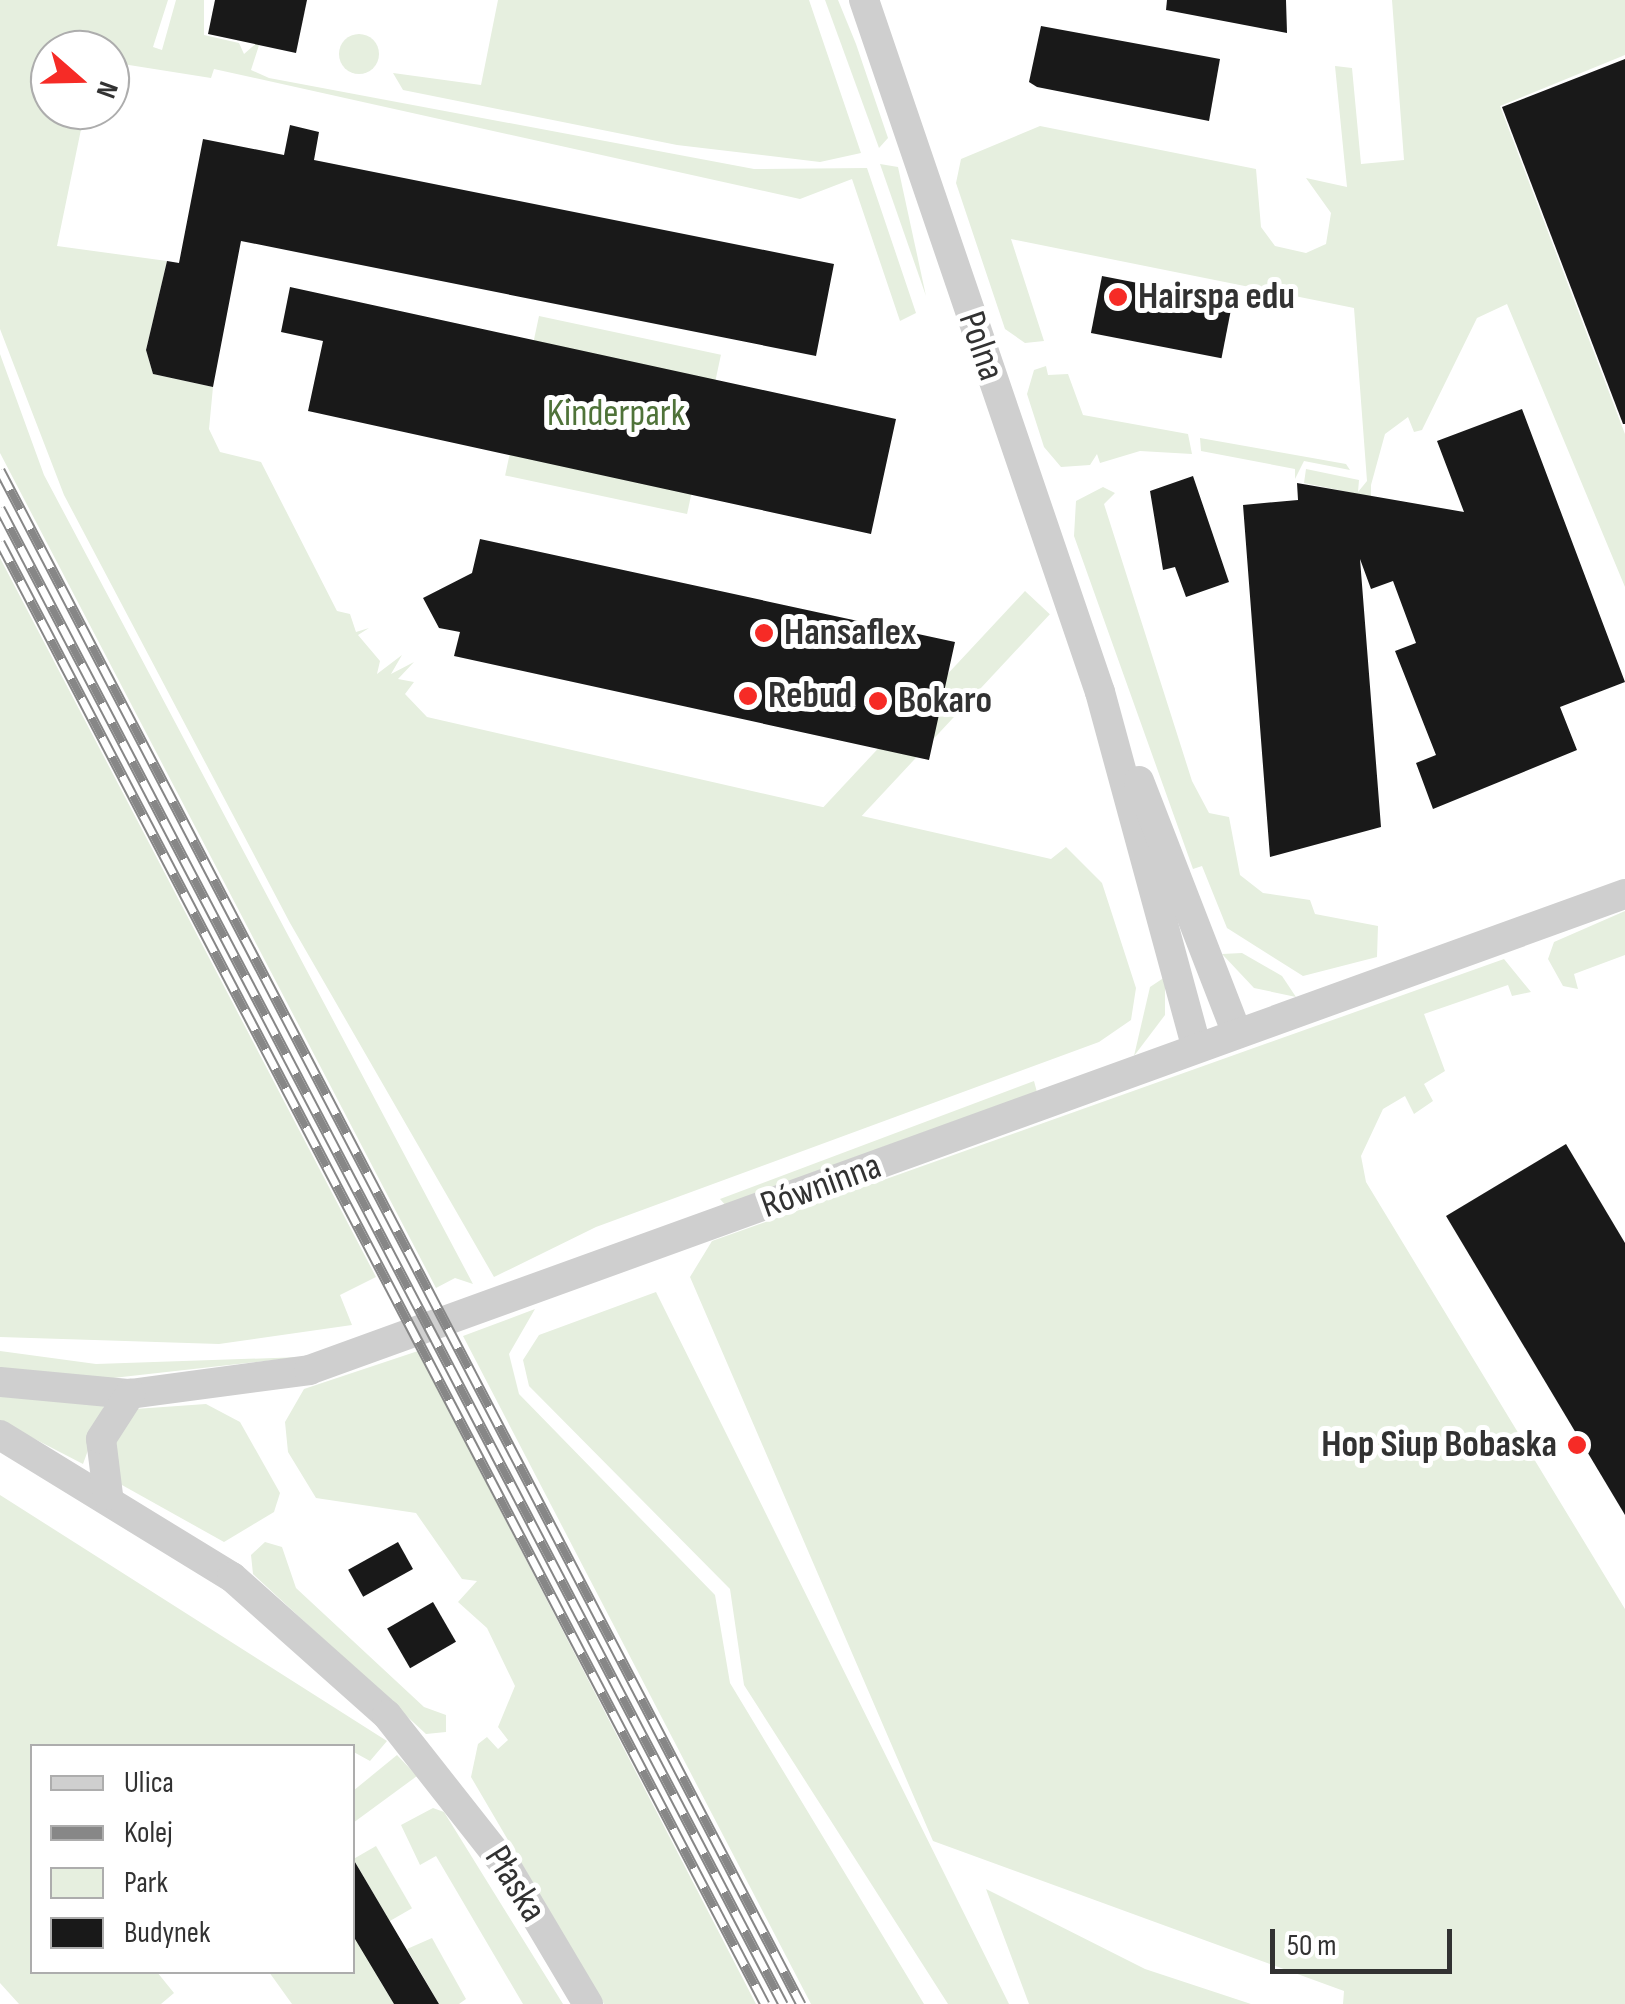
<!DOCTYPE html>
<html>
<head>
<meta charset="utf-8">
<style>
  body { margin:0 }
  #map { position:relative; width:1625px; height:2004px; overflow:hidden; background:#fff; font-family:"Sofia Sans Condensed",sans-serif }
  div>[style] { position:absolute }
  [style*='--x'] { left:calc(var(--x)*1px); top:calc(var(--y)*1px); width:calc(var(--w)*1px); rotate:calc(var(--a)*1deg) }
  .green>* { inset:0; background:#e6efdf; transform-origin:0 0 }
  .round { border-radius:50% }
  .building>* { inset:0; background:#191919; transform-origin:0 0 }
  .minor>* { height:30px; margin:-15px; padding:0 15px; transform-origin:15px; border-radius:15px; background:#cfcfcf }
  .rail>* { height:11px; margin-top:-5.5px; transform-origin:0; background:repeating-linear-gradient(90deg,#fff 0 22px,#878787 0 44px); box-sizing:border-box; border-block:2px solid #878787 }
  .dots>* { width:28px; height:28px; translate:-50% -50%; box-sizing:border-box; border:5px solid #fff; border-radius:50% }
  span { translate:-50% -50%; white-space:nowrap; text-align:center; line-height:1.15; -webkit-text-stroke:10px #fff; paint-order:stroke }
  .poi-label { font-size:38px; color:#323232; font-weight:700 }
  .left { translate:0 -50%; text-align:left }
  .right { translate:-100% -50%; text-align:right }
  .street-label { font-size:38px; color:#323232 }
  .park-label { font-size:38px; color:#4f7339 }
  .legend { position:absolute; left:30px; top:1744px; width:325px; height:230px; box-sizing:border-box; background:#fff; border:2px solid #adadad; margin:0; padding:12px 18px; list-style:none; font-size:30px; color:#323232 }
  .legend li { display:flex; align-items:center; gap:20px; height:50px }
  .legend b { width:50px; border:2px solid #adadad }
  .north { position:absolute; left:30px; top:30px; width:100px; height:100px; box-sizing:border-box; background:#fff; border:2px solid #adadad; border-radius:50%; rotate:110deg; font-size:28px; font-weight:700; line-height:40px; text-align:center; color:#323232 }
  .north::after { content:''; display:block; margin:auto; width:35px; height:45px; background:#f62b26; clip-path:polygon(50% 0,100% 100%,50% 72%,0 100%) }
  .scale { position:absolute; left:1270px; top:1929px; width:182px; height:45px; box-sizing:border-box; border:5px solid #323232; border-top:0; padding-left:12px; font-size:30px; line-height:35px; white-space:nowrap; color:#323232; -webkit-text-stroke:8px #fff; paint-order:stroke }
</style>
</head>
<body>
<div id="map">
  <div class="green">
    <div style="clip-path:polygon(0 0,168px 0,153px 47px,162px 50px,176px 0,204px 0,204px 35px,239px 43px,244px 54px,261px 39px,251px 70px,269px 78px,754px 169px,867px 168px,916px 313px,900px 321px,852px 179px,800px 199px,214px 69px,211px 78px,110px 62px,110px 50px,50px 50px,50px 110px,85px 110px,57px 246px,167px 261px,146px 350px,153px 374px,213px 387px,209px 429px,220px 452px,261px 462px,337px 611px,350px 614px,356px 632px,369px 628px,358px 635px,380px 661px,377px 674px,402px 655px,391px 674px,414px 662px,398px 679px,414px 682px,405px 694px,427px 717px,1051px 859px,1066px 847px,1102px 883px,1136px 988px,1131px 1020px,1099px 1042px,596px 1227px,494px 1277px,290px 923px,64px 495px,0 329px)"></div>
    <div style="clip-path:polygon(498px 0,809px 0,861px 153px,820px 162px,677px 145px,403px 90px,393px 73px,481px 85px)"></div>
    <div style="clip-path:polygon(825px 0,838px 0,856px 44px,888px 138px,879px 148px)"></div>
    <div style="clip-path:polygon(1392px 0,1625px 0,1625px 55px,1500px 106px,1625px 434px,1625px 587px,1507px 304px,1477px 318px,1422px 430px,1414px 432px,1408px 417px,1385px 434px,1371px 485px,1371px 564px,1358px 494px,1304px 483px,1306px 469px,1359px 480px,1358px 492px,1367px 481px,1354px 308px,1011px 239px,1044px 341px,1025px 343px,1005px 329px,956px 183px,961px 159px,1040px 126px,1256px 169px,1261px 227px,1275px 246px,1306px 253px,1326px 244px,1331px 213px,1306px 178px,1347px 187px,1335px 66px,1352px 68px,1361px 164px,1404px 160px)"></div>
    <div class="round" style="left:339px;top:34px;width:40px;height:40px"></div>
    <div style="clip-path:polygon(880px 164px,898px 167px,926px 296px)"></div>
    <div style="left:539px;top:316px;width:186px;height:163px;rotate:12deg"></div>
    <div style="clip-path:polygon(0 354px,44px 475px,473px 1284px,455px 1278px,436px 1288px,0 453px)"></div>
    <div style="clip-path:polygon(1046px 366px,1048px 375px,1068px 374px,1083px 415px,1188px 434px,1192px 454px,1140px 451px,1100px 463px,1097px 454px,1090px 465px,1061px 467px,1044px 447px,1027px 394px,1034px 370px)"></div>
    <div style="clip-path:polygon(1200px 438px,1346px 464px,1350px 470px,1304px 461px,1295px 479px,1295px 469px,1201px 451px)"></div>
    <div style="clip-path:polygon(1103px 487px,1115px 493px,1104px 504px,1192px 781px,1209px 813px,1229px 817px,1240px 875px,1263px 893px,1310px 900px,1315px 914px,1378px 926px,1377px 957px,1303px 976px,1227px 928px,1202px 866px,1193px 869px,1074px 536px,1076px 501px)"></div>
    <div style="clip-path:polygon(0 558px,376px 1277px,340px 1295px,352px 1325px,219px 1344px,0 1337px)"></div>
    <div style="left:1025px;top:591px;width:34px;height:385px;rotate:43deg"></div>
    <div style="clip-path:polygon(1625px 911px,1625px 955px,1574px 974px,1578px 989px,1563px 986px,1548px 959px,1554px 942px)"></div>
    <div style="clip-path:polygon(1242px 953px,1282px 976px,1296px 997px,1254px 988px,1222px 954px)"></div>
    <div style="clip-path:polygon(1504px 959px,1531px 992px,1512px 996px,1508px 985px,1424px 1014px,1445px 1071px,1424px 1084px,1433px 1101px,1414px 1114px,1405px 1096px,1383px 1109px,1361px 1156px,1366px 1182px,1625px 1609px,1625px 2004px,1343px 2004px,1344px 1991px,933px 1841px,690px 1277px,712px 1241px)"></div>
    <div style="clip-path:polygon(1165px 977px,1165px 1015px,1134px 1056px,1150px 987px)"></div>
    <div style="clip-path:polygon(1034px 1081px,1038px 1096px,727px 1207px,720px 1199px)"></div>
    <div style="clip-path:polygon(656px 1292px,1009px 2004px,948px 2004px,744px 1685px,730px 1589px,529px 1386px,523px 1360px,539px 1335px)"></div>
    <div style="clip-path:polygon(535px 1309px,509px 1354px,519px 1394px,715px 1595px,730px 1683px,924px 2004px,811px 2004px,463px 1336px)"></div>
    <div style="clip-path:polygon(0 1351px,96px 1364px,302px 1357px,95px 1380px,0 1371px)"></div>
    <div style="clip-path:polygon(418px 1351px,756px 2004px,604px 2004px,471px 1777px,478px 1744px,487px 1737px,498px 1749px,508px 1740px,498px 1727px,515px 1686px,487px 1628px,458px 1602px,477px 1581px,462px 1579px,416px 1513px,316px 1498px,288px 1452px,285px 1422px,304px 1389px)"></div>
    <div style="clip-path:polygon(0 1396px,104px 1406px,83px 1464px,0 1421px)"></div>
    <div style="clip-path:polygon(206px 1404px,240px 1422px,280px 1493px,274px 1512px,224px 1542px,113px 1480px,108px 1454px,135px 1409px)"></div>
    <div style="clip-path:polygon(0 1495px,387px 1741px,370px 1761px,341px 1745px,32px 1746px,32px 1972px,157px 1972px,174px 1993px,161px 2004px,19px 2004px,0 1983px)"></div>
    <div style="clip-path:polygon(265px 1542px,282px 1547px,296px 1588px,424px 1707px,446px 1715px,446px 1732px,426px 1734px,253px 1574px,251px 1555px)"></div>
    <div style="clip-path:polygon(397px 1755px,417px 1776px,353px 1823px,353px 1791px)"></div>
    <div style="clip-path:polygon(433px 1808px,444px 1812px,563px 2004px,523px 2004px,436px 1856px,420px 1865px,401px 1825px)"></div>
    <div style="left:376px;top:1846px;width:72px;height:26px;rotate:60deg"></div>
    <div style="clip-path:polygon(986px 1889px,1145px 1969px,1251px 2004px,1029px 2004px)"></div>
    <div style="clip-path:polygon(353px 1934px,394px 2004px,292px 2004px,269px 1972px,352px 1972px)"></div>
    <div style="clip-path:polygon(432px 1938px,466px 1999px,459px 2004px,439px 2004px,407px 1949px)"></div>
  </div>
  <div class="building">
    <div style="clip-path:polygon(215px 0,307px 0,296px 53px,208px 34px)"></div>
    <div style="clip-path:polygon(1167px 0,1286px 0,1287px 33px,1166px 10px)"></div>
    <div style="clip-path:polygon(1041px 26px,1220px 59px,1209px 121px,1037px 87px,1029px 82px)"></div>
    <div style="clip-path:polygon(1625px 59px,1625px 424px,1623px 424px,1502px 107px)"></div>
    <div style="clip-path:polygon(290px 125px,319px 132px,314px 160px,834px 264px,816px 356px,241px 241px,213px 387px,153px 374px,146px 350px,167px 261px,179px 263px,203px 139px,284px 155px)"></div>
    <div style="left:1102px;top:276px;width:133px;height:58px;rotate:11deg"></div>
    <div style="clip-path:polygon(290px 287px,896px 419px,871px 534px,308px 411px,323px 341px,281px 332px)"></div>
    <div style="clip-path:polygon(1522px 409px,1625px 682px,1560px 707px,1577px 750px,1433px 809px,1416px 763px,1436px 755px,1395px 651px,1416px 643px,1393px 581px,1371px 589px,1360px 559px,1381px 827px,1270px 857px,1243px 505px,1298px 500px,1297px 483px,1464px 512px,1437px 441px)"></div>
    <div style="clip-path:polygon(1193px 476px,1229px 582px,1186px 597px,1175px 567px,1163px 570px,1150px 491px)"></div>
    <div style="clip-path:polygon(480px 539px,955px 642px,929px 760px,454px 656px,460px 632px,439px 628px,423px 598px,472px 573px)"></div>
    <div style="clip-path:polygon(1566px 1144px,1625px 1243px,1625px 1515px,1446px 1216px)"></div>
    <div style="left:398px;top:1542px;width:31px;height:57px;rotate:61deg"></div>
    <div style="left:433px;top:1602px;width:46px;height:53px;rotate:60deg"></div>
    <div style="clip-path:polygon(352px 1857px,398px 1935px,439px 2004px,394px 2004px,352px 1934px)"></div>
  </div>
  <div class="minor">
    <div style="--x:864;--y:0;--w:731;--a:71.17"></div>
    <div style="--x:1100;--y:692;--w:369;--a:74.8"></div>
    <div style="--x:1139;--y:781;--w:271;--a:68.8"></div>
    <div style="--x:0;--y:1382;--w:131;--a:5.3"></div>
    <div style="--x:130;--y:1394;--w:181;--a:-7.6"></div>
    <div style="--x:309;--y:1370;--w:1399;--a:-19.89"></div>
    <div style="--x:0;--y:1435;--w:272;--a:31.5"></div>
    <div style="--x:232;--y:1577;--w:208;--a:41.7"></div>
    <div style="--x:387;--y:1715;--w:192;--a:51.8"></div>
    <div style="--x:506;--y:1866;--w:161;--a:59.3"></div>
    <div style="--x:108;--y:1495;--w:56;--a:-97.1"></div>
    <div style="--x:101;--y:1439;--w:54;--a:-57.2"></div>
  </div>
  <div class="rail">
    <div style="--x:0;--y:470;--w:1731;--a:62.43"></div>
    <div style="--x:0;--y:508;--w:1689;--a:62.37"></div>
    <div style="--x:0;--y:542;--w:1650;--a:62.38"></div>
  </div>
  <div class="dots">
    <div style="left:1118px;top:297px;background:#f62b26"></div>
    <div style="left:764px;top:633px;background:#f62b26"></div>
    <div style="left:748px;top:696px;background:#f62b26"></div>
    <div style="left:878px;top:701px;background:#f62b26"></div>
    <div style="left:1577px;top:1445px;background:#f62b26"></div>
  </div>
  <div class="poi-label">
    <span class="left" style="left:1138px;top:297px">Hairspa edu</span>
    <span class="left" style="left:784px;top:633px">Hansaflex</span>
    <span class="left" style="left:768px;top:696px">Rebud</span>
    <span class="left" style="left:898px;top:701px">Bokaro</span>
    <span class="right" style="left:1557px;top:1445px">Hop Siup Bobaska</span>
  </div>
  <div class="street-label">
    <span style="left:981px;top:346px;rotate:71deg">Polna</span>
    <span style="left:821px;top:1186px;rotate:-20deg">Równinna</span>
    <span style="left:515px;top:1884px;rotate:58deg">Płaska</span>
  </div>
  <div class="park-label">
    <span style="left:616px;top:414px">Kinderpark</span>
  </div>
  <ul class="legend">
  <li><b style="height:12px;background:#cfcfcf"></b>Ulica</li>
  <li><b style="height:12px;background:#878787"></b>Kolej</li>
  <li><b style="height:28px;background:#e6efdf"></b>Park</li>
  <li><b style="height:28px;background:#191919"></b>Budynek</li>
  </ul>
  <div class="north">N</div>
  <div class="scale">50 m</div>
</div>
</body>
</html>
